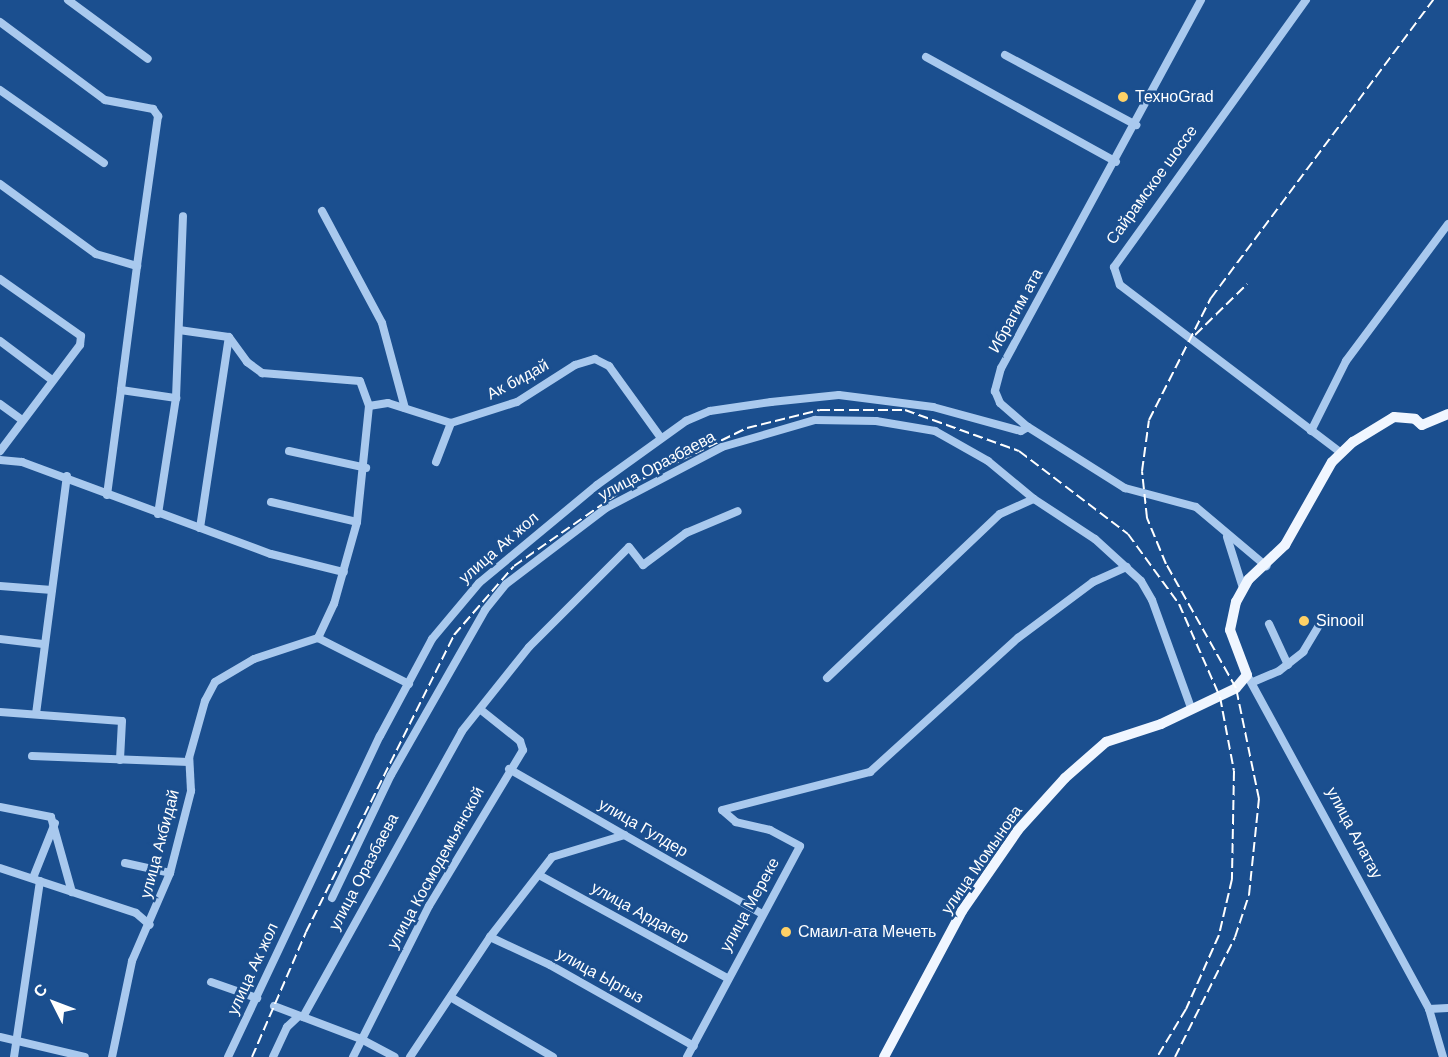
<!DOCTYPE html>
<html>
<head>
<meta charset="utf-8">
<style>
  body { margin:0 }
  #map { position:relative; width:1448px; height:1057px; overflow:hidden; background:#1b4f8f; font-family:Helvetica,sans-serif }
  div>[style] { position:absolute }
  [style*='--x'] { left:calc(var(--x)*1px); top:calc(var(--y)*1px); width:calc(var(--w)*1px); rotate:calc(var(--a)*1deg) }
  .minor>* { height:8px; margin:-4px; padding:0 4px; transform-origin:4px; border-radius:4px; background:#a9c9ee }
  .major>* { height:10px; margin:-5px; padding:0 5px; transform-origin:5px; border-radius:5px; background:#f0f6ff }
  .rail>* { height:2px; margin-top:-1px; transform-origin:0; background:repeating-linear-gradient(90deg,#fff 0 10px,transparent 0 14.5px) }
  .dots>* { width:16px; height:16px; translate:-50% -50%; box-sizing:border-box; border:3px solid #1b4f8f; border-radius:50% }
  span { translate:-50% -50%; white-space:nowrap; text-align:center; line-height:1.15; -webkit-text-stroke:5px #1b4f8f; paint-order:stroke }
  .poi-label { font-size:16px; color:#fff }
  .left { translate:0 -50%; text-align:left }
  .street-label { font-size:16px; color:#fff }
  .north { position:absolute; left:24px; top:973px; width:60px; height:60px; -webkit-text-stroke:4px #1b4f8f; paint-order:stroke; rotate:312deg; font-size:16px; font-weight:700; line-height:24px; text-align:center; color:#fff }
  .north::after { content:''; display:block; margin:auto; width:21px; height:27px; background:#fff; clip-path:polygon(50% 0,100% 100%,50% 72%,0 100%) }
</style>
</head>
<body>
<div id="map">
  <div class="minor">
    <div style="--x:68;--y:0;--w:99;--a:36.4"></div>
    <div style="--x:1201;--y:0;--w:419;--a:118.5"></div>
    <div style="--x:1001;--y:368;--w:24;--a:105"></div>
    <div style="--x:995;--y:391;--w:13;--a:67"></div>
    <div style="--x:1000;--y:403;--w:37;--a:41"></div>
    <div style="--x:1028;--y:427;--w:115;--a:32.2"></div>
    <div style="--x:1125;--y:488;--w:73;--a:15"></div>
    <div style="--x:1196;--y:507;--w:92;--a:40.1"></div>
    <div style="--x:1306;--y:0;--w:329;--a:125.7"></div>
    <div style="--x:1114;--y:267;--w:19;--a:72"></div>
    <div style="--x:1120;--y:285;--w:278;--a:37.2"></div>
    <div style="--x:0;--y:22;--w:131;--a:36.6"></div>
    <div style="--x:105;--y:100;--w:49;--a:10.6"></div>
    <div style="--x:153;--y:109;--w:9;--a:54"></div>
    <div style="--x:158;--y:116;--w:151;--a:98"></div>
    <div style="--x:1005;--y:55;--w:149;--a:28.1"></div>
    <div style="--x:926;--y:57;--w:217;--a:28.9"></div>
    <div style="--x:0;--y:90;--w:127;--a:35.1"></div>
    <div style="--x:0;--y:184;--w:119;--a:36.1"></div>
    <div style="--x:96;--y:254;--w:43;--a:16.3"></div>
    <div style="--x:137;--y:266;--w:125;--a:97.4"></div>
    <div style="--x:121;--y:390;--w:56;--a:8.3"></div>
    <div style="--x:322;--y:211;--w:127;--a:61.8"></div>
    <div style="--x:382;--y:323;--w:88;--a:74.9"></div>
    <div style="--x:0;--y:279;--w:99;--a:35.1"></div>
    <div style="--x:81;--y:336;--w:9;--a:96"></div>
    <div style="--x:80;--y:345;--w:133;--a:127"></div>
    <div style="--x:179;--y:330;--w:50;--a:8"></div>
    <div style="--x:229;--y:337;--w:31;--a:54"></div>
    <div style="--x:247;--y:362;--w:19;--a:36"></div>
    <div style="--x:262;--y:373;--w:98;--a:4.7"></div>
    <div style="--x:360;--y:381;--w:27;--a:70"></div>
    <div style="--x:0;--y:341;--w:65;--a:36.9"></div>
    <div style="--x:0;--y:404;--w:26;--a:36"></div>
    <div style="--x:1311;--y:431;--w:78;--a:-63.4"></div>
    <div style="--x:1346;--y:361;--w:171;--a:-53.3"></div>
    <div style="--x:289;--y:451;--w:79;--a:12.4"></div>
    <div style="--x:0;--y:460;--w:22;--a:5"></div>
    <div style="--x:22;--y:462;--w:265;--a:20.3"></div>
    <div style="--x:271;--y:554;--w:75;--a:13.9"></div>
    <div style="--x:436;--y:462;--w:42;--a:-69"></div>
    <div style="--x:107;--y:495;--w:106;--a:-82.4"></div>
    <div style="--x:271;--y:502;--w:88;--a:13.1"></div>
    <div style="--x:158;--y:514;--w:117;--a:-81.2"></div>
    <div style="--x:176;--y:398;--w:182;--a:-87.8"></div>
    <div style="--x:200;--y:528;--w:193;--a:-81.4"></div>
    <div style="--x:1227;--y:537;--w:53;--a:72.6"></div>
    <div style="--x:0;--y:586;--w:52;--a:4.4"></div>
    <div style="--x:1269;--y:624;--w:45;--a:65.1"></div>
    <div style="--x:318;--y:638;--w:102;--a:26.8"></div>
    <div style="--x:0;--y:639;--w:43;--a:6.6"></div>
    <div style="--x:1247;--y:675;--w:380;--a:61.4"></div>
    <div style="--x:1429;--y:1009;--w:19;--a:-3"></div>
    <div style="--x:827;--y:678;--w:238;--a:-43.5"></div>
    <div style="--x:1000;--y:514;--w:37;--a:-24"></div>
    <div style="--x:1034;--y:499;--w:73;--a:33.3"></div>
    <div style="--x:1095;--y:539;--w:62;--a:42.4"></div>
    <div style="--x:1141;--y:581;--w:22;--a:60"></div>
    <div style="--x:1152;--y:600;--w:115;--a:70.1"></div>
    <div style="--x:1253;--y:682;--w:28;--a:-23"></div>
    <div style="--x:1279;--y:671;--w:31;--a:-38"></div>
    <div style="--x:1303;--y:652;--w:35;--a:-59"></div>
    <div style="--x:0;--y:712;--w:122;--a:4.2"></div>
    <div style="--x:122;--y:721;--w:39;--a:93"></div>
    <div style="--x:36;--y:714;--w:240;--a:-82.6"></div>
    <div style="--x:32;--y:756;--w:157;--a:2.2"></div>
    <div style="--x:509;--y:769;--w:292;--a:29.8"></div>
    <div style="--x:0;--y:807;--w:52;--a:11.1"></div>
    <div style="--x:51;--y:817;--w:78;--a:74.4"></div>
    <div style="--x:722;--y:810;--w:153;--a:-14.4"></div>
    <div style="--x:870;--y:772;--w:200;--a:-42.2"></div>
    <div style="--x:1018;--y:638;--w:94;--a:-36.7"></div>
    <div style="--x:1093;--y:582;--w:37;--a:-24"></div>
    <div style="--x:125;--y:863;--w:46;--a:12.5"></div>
    <div style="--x:0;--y:868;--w:143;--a:18.3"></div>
    <div style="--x:136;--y:913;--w:18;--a:41"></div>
    <div style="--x:539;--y:875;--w:214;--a:28.7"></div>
    <div style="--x:33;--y:878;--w:59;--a:-68.2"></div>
    <div style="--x:332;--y:898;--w:136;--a:-64.4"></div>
    <div style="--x:391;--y:775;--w:190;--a:-60.3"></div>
    <div style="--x:485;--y:610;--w:33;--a:-51"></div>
    <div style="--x:506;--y:584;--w:126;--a:-37.2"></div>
    <div style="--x:606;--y:508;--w:131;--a:-27.7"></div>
    <div style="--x:722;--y:447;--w:97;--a:-16.2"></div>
    <div style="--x:815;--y:420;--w:61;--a:0.9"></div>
    <div style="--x:876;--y:421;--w:60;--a:9.6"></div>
    <div style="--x:935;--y:431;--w:61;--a:29.5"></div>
    <div style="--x:988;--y:461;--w:60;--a:39.6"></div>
    <div style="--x:490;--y:937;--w:66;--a:25"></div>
    <div style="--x:550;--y:965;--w:165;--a:29.4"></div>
    <div style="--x:211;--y:982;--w:49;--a:19.2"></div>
    <div style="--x:452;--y:998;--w:117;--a:30.3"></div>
    <div style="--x:274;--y:1006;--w:93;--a:20.8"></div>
    <div style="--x:361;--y:1039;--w:38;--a:28"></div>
    <div style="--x:1429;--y:1009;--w:50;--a:73.7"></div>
    <div style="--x:303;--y:1017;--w:327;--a:-60.9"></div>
    <div style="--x:462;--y:731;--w:107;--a:-51.4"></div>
    <div style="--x:529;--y:647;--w:141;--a:-45"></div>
    <div style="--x:629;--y:547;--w:23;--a:52"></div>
    <div style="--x:643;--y:565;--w:54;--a:-36.7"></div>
    <div style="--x:686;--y:533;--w:56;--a:-22.9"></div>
    <div style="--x:0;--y:1037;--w:87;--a:13.2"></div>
    <div style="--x:14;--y:1057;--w:178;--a:-81.6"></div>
    <div style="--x:112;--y:1057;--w:98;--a:-78.2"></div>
    <div style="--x:132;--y:961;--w:96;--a:-66.6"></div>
    <div style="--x:170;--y:873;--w:85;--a:-75.6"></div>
    <div style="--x:191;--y:791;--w:33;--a:-93"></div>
    <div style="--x:189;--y:758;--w:59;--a:-74.3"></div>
    <div style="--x:205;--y:701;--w:21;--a:-62"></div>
    <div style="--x:215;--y:682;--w:45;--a:-30.5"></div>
    <div style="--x:254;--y:659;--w:67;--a:-18.2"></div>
    <div style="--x:318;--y:638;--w:38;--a:-65"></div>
    <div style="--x:334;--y:604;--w:85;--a:-74.3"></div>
    <div style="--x:357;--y:522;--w:117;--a:-84.1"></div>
    <div style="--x:369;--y:406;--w:19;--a:-9"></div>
    <div style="--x:388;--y:403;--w:66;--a:17.6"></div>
    <div style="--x:451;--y:423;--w:69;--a:-17.7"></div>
    <div style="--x:517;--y:402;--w:69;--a:-32.5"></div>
    <div style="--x:575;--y:365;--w:21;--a:-17"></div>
    <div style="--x:595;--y:359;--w:16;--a:27"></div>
    <div style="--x:609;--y:366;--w:89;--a:54.2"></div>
    <div style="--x:228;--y:1057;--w:355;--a:-64.7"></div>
    <div style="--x:380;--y:736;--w:110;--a:-61.8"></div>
    <div style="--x:432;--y:639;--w:73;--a:-50"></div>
    <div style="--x:479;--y:583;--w:153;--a:-39.7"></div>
    <div style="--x:597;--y:485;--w:110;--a:-35.7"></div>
    <div style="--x:686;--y:421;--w:26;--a:-23"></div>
    <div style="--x:710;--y:411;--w:62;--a:-8.4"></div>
    <div style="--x:771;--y:402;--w:68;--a:-5.9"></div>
    <div style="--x:839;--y:395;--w:95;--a:7.3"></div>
    <div style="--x:933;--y:407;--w:91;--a:15.3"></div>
    <div style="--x:1021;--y:431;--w:8;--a:-30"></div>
    <div style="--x:273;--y:1057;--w:33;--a:-65"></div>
    <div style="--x:287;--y:1027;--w:16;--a:-43"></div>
    <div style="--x:353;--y:1057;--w:169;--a:-63.3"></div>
    <div style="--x:429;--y:906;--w:182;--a:-58.9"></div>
    <div style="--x:523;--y:750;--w:9;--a:-108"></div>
    <div style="--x:520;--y:741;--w:50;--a:-141.5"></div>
    <div style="--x:410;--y:1057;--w:144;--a:-56.3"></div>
    <div style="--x:490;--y:937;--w:101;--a:-52.2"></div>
    <div style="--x:552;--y:857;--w:76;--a:-16.8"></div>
    <div style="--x:687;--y:1057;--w:239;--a:-61.8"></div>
    <div style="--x:800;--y:846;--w:34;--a:-152"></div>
    <div style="--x:770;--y:830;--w:35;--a:-167"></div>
    <div style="--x:736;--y:822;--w:18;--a:-139"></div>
  </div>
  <div class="major">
    <div style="--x:884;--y:1057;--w:166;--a:-61.9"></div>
    <div style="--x:962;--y:911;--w:98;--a:-55.3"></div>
    <div style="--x:1018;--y:830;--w:70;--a:-47.9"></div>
    <div style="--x:1065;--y:778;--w:55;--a:-41.3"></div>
    <div style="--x:1106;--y:742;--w:58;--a:-18.1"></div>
    <div style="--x:1161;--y:724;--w:83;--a:-25.6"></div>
    <div style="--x:1236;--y:688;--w:17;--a:-50"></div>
    <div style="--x:1247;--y:675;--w:48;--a:-110.7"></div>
    <div style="--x:1230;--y:630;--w:29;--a:-78"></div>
    <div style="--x:1236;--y:602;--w:26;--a:-61"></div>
    <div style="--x:1249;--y:579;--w:50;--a:-43.4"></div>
    <div style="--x:1285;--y:545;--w:95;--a:-60.5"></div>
    <div style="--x:1332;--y:462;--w:29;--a:-44"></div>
    <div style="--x:1353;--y:442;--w:48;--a:-31.4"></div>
    <div style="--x:1394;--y:417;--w:21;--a:5"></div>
    <div style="--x:1415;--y:419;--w:9;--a:41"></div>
    <div style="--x:1422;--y:425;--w:28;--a:-23"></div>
  </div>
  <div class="rail">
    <div style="--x:1195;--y:335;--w:73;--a:-44.4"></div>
    <div style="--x:252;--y:1057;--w:136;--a:-66.6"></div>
    <div style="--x:306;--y:932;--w:332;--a:-63.5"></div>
    <div style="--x:454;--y:635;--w:91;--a:-49"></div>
    <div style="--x:514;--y:566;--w:141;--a:-34.9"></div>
    <div style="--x:630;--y:485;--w:130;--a:-26"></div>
    <div style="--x:747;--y:428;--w:75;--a:-13.9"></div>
    <div style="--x:820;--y:410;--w:85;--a:0"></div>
    <div style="--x:905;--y:410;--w:121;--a:19.8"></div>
    <div style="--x:1019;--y:451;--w:137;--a:37.3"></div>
    <div style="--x:1128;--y:534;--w:87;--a:53.9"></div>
    <div style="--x:1179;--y:604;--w:102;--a:66.2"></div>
    <div style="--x:1220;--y:697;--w:75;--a:79.3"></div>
    <div style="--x:1234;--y:771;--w:108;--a:91.1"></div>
    <div style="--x:1232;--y:879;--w:57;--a:103.1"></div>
    <div style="--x:1219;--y:935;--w:81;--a:114"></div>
    <div style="--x:1186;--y:1009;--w:56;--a:121.1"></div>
    <div style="--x:1175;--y:1057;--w:134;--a:-63.4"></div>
    <div style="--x:1235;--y:937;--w:44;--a:-71.6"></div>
    <div style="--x:1249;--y:895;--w:97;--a:-84.1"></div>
    <div style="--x:1259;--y:799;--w:113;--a:-101.7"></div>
    <div style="--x:1236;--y:688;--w:142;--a:-119.4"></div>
    <div style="--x:1166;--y:564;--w:50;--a:-112.4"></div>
    <div style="--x:1147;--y:518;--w:47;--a:-96.1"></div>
    <div style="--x:1142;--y:471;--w:51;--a:-82.2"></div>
    <div style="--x:1149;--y:420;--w:137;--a:-63.1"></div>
    <div style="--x:1211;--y:298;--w:372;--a:-53.3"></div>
  </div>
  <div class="dots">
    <div style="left:1123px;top:97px;background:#ffd166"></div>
    <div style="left:1304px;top:621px;background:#ffd166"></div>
    <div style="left:786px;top:932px;background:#ffd166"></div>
  </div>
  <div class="poi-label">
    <span class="left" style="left:1135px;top:97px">ТехноGrad</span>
    <span class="left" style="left:1316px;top:621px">Sinooil</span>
    <span class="left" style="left:798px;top:932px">Смаил-ата Мечеть</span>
  </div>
  <div class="street-label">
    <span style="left:1152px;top:185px;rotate:-54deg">Сайрамское шоссе</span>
    <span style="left:1016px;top:311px;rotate:-61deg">Ибрагим ата</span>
    <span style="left:518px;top:380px;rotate:-28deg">Ак бидай</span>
    <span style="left:657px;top:466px;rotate:-28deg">улица Оразбаева</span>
    <span style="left:499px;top:548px;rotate:-41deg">улица Ак жол</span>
    <span style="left:643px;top:828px;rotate:30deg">улица Гулдер</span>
    <span style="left:1354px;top:833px;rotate:62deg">улица Алатау</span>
    <span style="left:160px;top:844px;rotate:-75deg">улица Акбидай</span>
    <span style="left:982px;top:860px;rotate:-55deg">улица Момынова</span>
    <span style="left:436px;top:868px;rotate:-61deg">улица Космодемьянской</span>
    <span style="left:364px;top:872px;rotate:-62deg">улица Оразбаева</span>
    <span style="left:750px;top:905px;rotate:-61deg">улица Мереке</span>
    <span style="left:640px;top:913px;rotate:29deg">улица Ардагер</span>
    <span style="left:253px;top:969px;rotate:-65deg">улица Ак жол</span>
    <span style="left:600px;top:976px;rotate:29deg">улица Ыргыз</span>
  </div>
  <div class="north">С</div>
</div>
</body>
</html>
